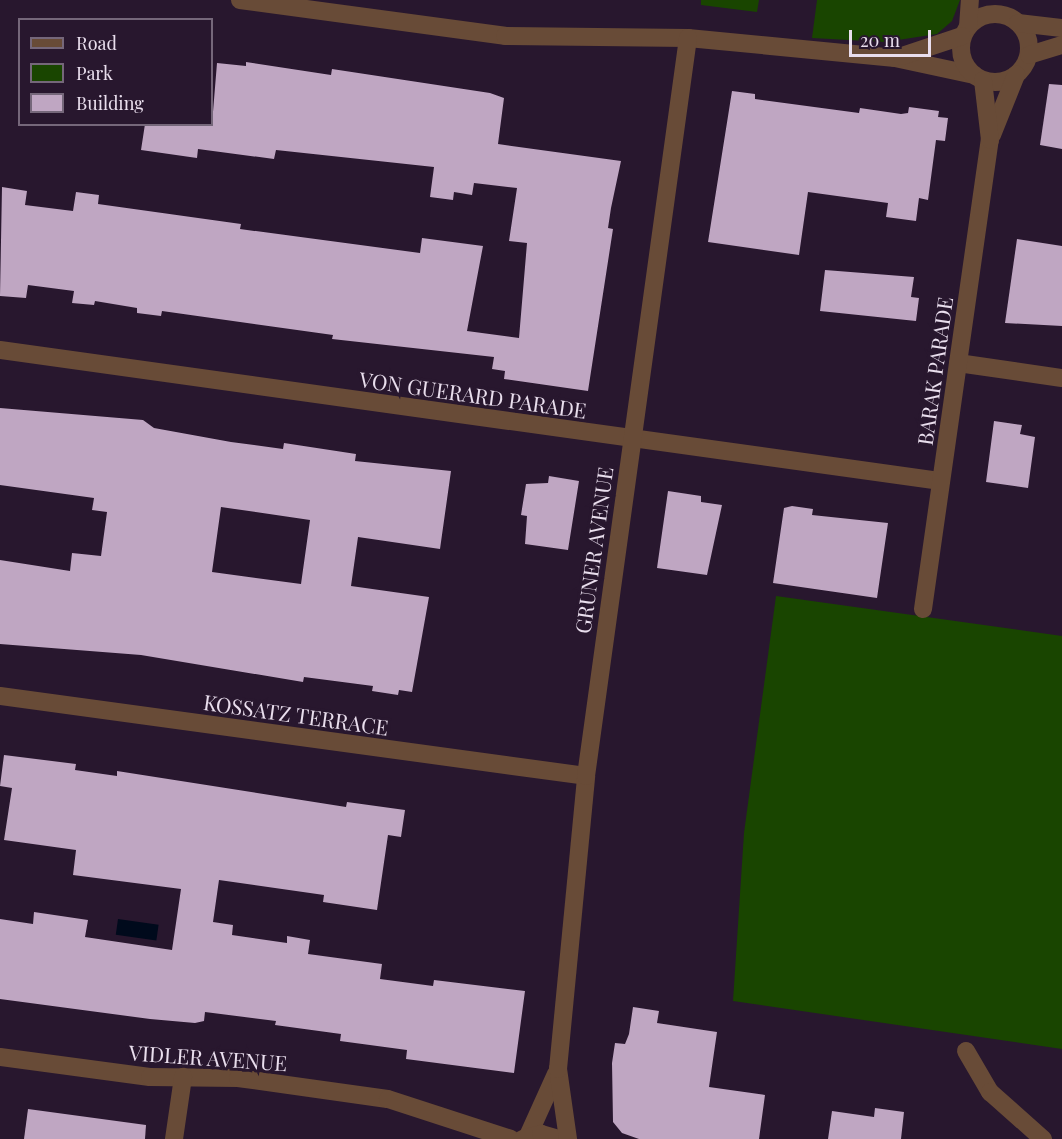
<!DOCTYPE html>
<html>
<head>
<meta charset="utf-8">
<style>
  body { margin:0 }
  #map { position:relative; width:1062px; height:1139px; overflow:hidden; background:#28172e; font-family:"Playfair Display",serif }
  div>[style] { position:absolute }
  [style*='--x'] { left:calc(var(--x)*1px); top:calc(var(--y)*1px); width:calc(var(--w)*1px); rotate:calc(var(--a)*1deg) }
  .green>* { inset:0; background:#194500 }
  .water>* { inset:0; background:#000a1c; transform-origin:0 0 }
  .building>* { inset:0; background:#bfa6c2 }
  .minor>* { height:18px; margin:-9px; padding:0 9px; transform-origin:9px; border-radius:9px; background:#684b37 }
  .minor>.ring { margin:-9px; padding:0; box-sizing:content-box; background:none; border:18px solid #684b37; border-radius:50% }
  span { translate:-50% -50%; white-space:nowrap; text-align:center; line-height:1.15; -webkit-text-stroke:6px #28172e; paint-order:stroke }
  .street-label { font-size:21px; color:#e9deed }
  .legend { position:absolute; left:18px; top:18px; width:195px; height:108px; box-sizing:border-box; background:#28172e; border:2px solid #75677a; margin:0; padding:8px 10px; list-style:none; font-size:18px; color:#e9deed }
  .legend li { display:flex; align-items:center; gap:12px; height:30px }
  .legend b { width:30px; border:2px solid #75677a }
  .scale { position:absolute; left:849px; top:30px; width:82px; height:27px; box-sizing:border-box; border:3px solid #e9deed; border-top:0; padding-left:8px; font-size:18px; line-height:21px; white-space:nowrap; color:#e9deed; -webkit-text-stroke:4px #28172e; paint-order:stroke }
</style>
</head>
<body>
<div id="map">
  <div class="green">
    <div style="clip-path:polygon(701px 0,759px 0,757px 12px,701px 5px)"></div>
    <div style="clip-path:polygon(817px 0,960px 0,952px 21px,937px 34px,885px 42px,812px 38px)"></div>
    <div style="clip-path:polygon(776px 596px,1062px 636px,1062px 1049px,733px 1001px,744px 833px)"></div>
  </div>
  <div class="water">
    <div style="left:118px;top:919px;width:41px;height:16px;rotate:8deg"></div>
  </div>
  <div class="building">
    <div style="clip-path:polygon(246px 62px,331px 75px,332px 69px,490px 93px,504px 98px,498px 144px,621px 161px,611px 208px,608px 228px,613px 229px,588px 391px,504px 379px,505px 371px,492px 369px,494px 357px,332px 339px,333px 335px,162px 311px,161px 316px,137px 313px,137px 308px,95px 301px,94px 305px,72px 303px,74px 291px,28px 285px,26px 298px,0 296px,2px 187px,27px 191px,25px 205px,73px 211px,76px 192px,99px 195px,98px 204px,241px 224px,240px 229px,420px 253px,422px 238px,483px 246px,467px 331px,519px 338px,527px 243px,509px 241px,517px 188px,474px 183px,472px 195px,454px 192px,453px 200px,430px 197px,434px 167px,276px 150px,274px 159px,198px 149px,197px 158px,141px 150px,145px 124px,212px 124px,217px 63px,246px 66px)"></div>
    <div style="clip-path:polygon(1049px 84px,1062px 85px,1062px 149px,1040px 145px)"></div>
    <div style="clip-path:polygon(732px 91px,755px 94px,755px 99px,859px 113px,860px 108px,901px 114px,908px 113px,909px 107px,939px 111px,938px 117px,948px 118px,945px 141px,936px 140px,928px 200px,919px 198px,916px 221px,886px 217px,888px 203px,808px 192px,799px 255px,708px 242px)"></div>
    <div style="clip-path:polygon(1017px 239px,1062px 246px,1062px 326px,1005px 323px)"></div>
    <div style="clip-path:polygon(825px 270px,914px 277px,911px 297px,919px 298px,916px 321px,820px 311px)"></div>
    <div style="clip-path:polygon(evenodd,0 408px,143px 420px,154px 428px,231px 442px,283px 449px,284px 443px,356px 454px,355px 461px,451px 471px,440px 549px,358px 537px,351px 586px,429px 597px,412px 692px,399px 690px,398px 695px,372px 691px,373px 686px,304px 677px,303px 682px,141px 655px,0 644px,0 560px,70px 571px,72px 553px,101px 556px,107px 512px,92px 510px,94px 498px,0 485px,0 408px,221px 507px,310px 520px,301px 584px,212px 572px,221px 507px)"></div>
    <div style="clip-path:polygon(994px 421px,1022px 425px,1020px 434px,1035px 437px,1028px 488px,986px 482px)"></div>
    <div style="clip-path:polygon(549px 476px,579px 481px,568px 550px,525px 544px,527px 516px,521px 515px,526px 484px,548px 483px)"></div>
    <div style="clip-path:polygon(668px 491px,701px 496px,701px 502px,722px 505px,707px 575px,657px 568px)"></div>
    <div style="clip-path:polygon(792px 506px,813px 509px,812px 515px,888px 523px,877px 598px,773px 583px,784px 508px)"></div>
    <div style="clip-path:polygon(4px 755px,76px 764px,75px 770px,117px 776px,117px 771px,346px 807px,347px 802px,405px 810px,401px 837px,388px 835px,377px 910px,323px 902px,324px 895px,219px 880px,213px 922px,233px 925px,232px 935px,287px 943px,287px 936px,310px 940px,308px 954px,382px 964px,380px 979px,433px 986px,434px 980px,525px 991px,514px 1073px,406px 1059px,407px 1050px,340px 1041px,341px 1034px,275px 1025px,276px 1021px,205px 1012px,204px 1021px,195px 1023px,150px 1019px,0 999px,0 919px,33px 924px,34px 912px,88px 920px,85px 937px,172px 950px,181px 889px,73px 875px,76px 850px,4px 840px,12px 788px,0 786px)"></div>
    <div style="clip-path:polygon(633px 1007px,659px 1011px,657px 1023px,717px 1032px,709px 1087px,765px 1095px,759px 1139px,639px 1139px,622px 1133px,613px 1122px,612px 1063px,615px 1043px,625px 1044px,629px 1034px)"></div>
    <div style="clip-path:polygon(875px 1108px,904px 1112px,901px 1139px,828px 1139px,832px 1111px,874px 1117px)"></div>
    <div style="clip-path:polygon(28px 1109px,146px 1125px,145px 1139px,24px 1139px)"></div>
  </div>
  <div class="minor">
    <div style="--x:240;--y:0;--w:267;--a:7.7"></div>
    <div style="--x:505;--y:36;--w:183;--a:0.6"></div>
    <div style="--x:688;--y:38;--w:208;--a:5.5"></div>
    <div style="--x:895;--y:58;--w:81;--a:12.1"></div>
    <div class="ring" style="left:961px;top:14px;width:50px;height:50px"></div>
    <div style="--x:1018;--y:23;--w:44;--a:6.5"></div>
    <div style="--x:968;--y:27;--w:27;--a:-86"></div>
    <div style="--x:1029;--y:55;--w:34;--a:-17"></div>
    <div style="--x:902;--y:56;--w:63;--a:-18.4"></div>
    <div style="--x:992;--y:135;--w:65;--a:-68.2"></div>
    <div style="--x:0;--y:350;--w:950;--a:7.93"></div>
    <div style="--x:958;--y:363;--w:105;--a:8.2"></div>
    <div style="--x:923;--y:609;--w:474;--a:-81.9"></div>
    <div style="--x:990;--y:140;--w:60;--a:-96.7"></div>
    <div style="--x:0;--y:696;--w:591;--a:7.77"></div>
    <div style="--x:966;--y:1051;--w:48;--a:59.7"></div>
    <div style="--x:990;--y:1092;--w:71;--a:41.6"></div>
    <div style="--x:0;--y:1057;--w:151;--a:7.6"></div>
    <div style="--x:150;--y:1077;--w:88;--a:0.7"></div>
    <div style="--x:238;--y:1078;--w:151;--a:8"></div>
    <div style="--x:388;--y:1099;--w:129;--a:18"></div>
    <div style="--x:528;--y:1136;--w:68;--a:-65.7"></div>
    <div style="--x:174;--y:1139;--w:63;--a:-81.7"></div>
    <div style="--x:523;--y:1139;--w:19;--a:-16"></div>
    <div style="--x:541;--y:1134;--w:19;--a:16"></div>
    <div style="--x:568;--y:1139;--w:71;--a:-98.1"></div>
    <div style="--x:558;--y:1069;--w:294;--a:-84.5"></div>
    <div style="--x:586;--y:776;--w:745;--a:-82.13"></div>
  </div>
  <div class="street-label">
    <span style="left:934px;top:371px;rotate:-82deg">BARAK PARADE</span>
    <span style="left:473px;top:394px;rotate:8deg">VON GUERARD PARADE</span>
    <span style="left:593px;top:550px;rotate:-82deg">GRUNER AVENUE</span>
    <span style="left:296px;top:714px;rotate:8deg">KOSSATZ TERRACE</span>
    <span style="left:208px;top:1057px;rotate:4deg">VIDLER AVENUE</span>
  </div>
  <ul class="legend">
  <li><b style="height:8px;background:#684b37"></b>Road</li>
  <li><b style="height:16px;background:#194500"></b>Park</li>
  <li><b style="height:16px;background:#bfa6c2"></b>Building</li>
  </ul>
  <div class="scale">20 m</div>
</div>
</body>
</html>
